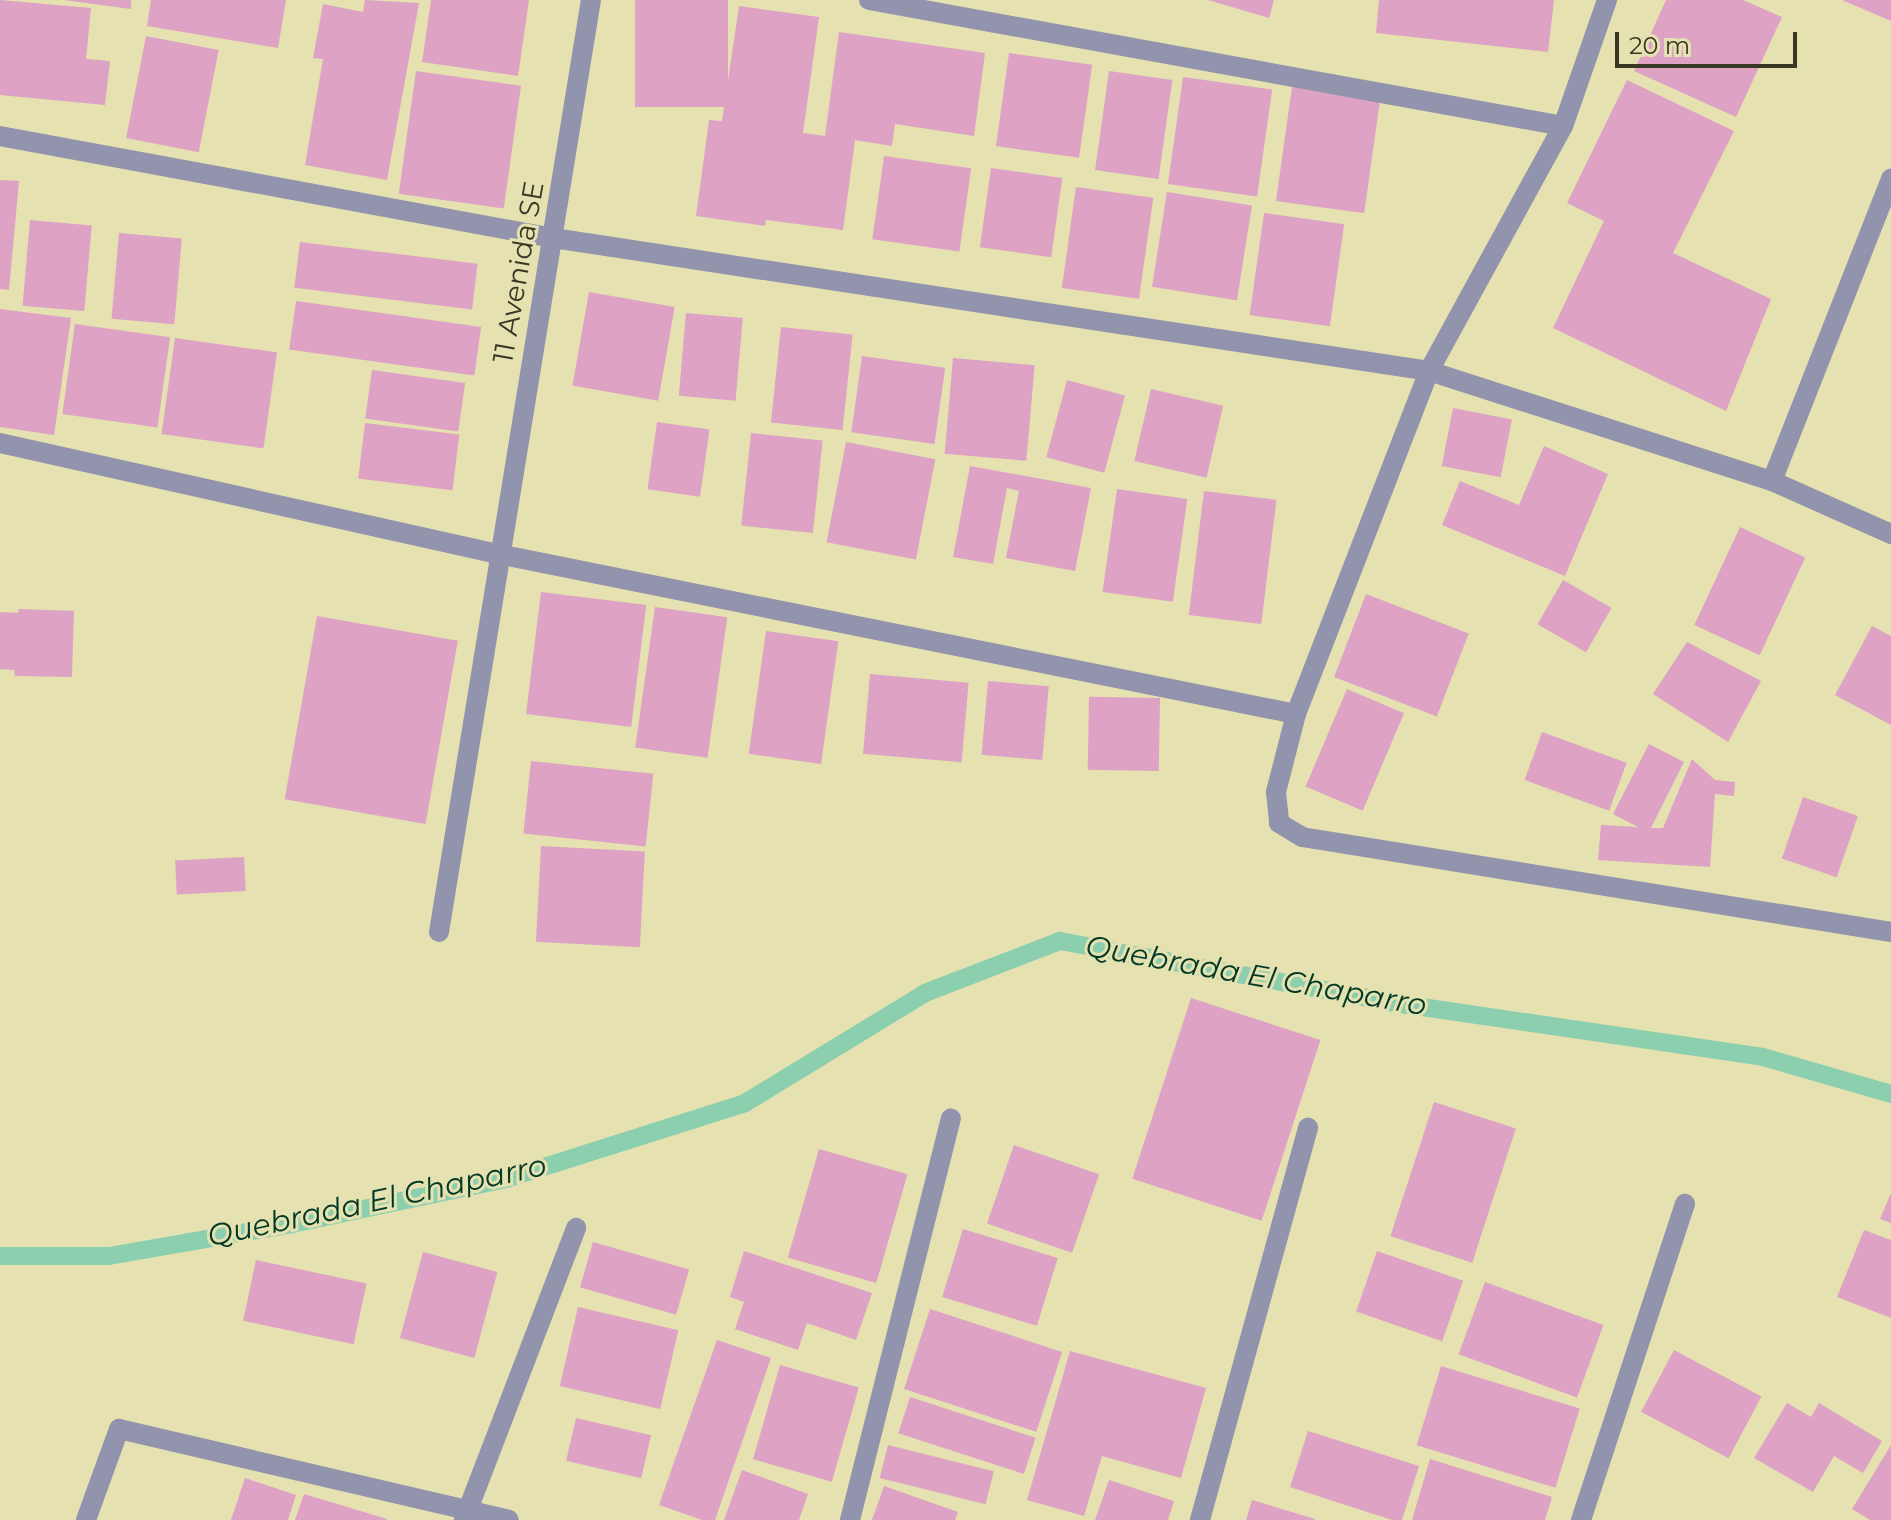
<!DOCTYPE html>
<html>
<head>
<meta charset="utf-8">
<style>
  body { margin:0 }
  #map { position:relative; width:1891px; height:1520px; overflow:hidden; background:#e5e1b0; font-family:Montserrat,sans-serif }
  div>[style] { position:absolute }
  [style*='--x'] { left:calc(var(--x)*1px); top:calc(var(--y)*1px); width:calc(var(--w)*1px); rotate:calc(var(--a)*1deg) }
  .stream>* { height:18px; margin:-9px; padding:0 9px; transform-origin:9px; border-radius:9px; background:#8bcfaf }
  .building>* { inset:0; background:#dda2c4; transform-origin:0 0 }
  .minor>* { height:20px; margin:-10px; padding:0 10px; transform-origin:10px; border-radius:10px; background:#9293ad }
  span { translate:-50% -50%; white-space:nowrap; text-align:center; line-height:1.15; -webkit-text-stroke:6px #e5e1b0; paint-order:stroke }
  .street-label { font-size:28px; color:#393824 }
  .water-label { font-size:30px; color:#003925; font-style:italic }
  .scale { position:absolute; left:1615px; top:32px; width:182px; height:36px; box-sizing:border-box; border:4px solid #393824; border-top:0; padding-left:10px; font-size:24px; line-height:28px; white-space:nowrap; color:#393824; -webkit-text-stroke:6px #e5e1b0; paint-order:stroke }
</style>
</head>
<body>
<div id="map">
  <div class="stream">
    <div style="--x:0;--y:1256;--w:109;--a:0"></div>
    <div style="--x:109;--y:1256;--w:186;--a:-9.9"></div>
    <div style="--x:292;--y:1224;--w:219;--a:-11.9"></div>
    <div style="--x:506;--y:1179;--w:251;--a:-17.6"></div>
    <div style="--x:745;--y:1103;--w:211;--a:-31.4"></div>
    <div style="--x:925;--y:993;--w:145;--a:-21.1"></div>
    <div style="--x:1060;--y:941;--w:340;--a:10.5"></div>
    <div style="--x:1394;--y:1003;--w:373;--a:8.3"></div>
    <div style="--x:1763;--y:1057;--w:133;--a:16.1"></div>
  </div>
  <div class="building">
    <div style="clip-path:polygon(0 0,91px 8px,86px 59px,110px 61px,105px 105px,0 95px)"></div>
    <div style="clip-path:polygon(64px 0,131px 0,131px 9px)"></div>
    <div style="clip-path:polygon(151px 0,286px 0,278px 48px,147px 26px)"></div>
    <div style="clip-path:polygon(365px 0,419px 3px,387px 180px,305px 165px,323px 59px,313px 58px,323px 4px,363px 12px)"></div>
    <div style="clip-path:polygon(431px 0,529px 0,518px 76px,422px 62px)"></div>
    <div style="left:635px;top:0;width:93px;height:107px"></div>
    <div style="clip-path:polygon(1208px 0,1274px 0,1269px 18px)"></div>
    <div style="clip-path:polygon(1379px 0,1554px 0,1548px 52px,1376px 33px)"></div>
    <div style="clip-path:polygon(1666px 0,1743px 0,1782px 17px,1736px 117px,1634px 71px)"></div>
    <div style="clip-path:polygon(1842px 0,1891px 0,1891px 21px)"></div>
    <div style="clip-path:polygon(739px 6px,819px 17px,803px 133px,825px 136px,839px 32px,985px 53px,974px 136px,895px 124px,892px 146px,855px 140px,843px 230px,766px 220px,765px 226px,696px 216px,709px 120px,722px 121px)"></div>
    <div style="left:146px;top:36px;width:74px;height:104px;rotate:11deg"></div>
    <div style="left:1009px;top:53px;width:84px;height:94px;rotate:8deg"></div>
    <div style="left:416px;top:71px;width:106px;height:124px;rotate:8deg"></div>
    <div style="left:1109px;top:71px;width:64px;height:100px;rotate:8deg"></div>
    <div style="left:1183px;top:77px;width:90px;height:108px;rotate:8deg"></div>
    <div style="clip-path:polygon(1627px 80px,1734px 131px,1673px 253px,1771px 299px,1726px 411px,1553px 328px,1604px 221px,1567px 203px)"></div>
    <div style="left:1292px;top:87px;width:89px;height:115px;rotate:8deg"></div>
    <div style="left:884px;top:156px;width:88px;height:84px;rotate:8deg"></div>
    <div style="left:991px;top:168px;width:72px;height:80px;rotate:8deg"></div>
    <div style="clip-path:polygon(0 180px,19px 181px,9px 290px,0 289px)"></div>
    <div style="left:1076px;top:187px;width:78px;height:102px;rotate:8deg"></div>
    <div style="left:1167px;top:192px;width:86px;height:96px;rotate:9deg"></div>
    <div style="left:1264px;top:213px;width:81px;height:103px;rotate:8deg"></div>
    <div style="left:30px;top:220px;width:62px;height:86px;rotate:5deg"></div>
    <div style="left:119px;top:233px;width:63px;height:86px;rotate:5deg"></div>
    <div style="left:300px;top:242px;width:179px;height:46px;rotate:7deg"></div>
    <div style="left:589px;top:292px;width:87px;height:95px;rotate:10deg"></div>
    <div style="left:296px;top:301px;width:187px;height:49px;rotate:8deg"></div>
    <div style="clip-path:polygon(0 309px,71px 318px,54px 435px,0 427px)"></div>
    <div style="left:686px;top:313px;width:57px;height:83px;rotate:5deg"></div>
    <div style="left:75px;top:324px;width:96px;height:91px;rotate:8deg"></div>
    <div style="left:781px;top:327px;width:72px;height:96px;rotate:6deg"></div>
    <div style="left:175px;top:338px;width:103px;height:97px;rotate:8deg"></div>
    <div style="left:862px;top:356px;width:84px;height:77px;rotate:8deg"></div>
    <div style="left:953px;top:358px;width:82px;height:96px;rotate:5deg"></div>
    <div style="left:372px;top:370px;width:94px;height:49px;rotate:8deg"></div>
    <div style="left:1067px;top:380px;width:60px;height:80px;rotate:15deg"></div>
    <div style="left:1151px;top:389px;width:74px;height:74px;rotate:13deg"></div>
    <div style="left:1453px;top:408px;width:60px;height:59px;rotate:11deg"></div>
    <div style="left:657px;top:422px;width:53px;height:68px;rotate:8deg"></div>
    <div style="left:365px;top:423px;width:95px;height:56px;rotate:7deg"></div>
    <div style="left:751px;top:433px;width:72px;height:93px;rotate:6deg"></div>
    <div style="left:846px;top:442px;width:91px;height:102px;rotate:11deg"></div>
    <div style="clip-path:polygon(1544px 446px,1608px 474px,1565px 576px,1442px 525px,1460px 481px,1519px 505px)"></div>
    <div style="clip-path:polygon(970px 466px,1091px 488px,1075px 571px,1006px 558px,1019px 491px,1007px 488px,993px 564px,953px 557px)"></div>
    <div style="left:1117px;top:489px;width:71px;height:104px;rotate:8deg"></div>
    <div style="left:1204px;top:491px;width:73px;height:125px;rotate:7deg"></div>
    <div style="left:1740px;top:527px;width:72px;height:108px;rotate:25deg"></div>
    <div style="left:1563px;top:580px;width:56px;height:51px;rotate:30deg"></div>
    <div style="left:541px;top:592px;width:106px;height:123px;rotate:7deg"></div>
    <div style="left:1366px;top:594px;width:110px;height:89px;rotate:21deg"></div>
    <div style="left:655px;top:607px;width:73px;height:142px;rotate:8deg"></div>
    <div style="clip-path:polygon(19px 609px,74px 611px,72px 677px,15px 676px,14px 670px,0 669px,0 612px,18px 613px)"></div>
    <div style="left:317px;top:616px;width:143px;height:186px;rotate:10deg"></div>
    <div style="clip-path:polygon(1872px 626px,1891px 636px,1891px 725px,1835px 695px)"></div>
    <div style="left:766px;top:631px;width:73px;height:124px;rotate:8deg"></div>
    <div style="clip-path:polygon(1687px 642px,1761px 681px,1728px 742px,1653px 694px)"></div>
    <div style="left:870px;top:674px;width:99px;height:80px;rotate:5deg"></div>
    <div style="left:988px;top:681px;width:61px;height:74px;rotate:5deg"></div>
    <div style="left:1347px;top:689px;width:62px;height:106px;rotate:23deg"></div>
    <div style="left:1160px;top:698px;width:73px;height:71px;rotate:91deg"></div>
    <div style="left:1542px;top:732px;width:90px;height:51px;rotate:20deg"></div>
    <div style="clip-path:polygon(1649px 744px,1684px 762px,1651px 828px,1663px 828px,1692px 759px,1715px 780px,1735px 782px,1734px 796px,1715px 794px,1710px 867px,1598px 860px,1601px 825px,1638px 827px,1613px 814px)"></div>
    <div style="left:531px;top:761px;width:123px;height:73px;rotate:6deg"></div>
    <div style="left:1803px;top:797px;width:58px;height:65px;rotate:19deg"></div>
    <div style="left:541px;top:846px;width:104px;height:96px;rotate:3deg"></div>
    <div style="left:244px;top:857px;width:34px;height:69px;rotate:87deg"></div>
    <div style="left:1191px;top:998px;width:136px;height:190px;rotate:18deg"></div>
    <div style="left:1434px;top:1102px;width:86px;height:141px;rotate:18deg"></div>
    <div style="left:1014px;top:1145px;width:90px;height:83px;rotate:19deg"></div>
    <div style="left:819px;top:1149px;width:92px;height:113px;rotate:16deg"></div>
    <div style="clip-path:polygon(1891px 1193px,1891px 1223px,1880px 1219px)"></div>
    <div style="left:963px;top:1229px;width:99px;height:71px;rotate:17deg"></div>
    <div style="clip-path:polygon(1864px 1230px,1891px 1240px,1891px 1318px,1837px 1297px)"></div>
    <div style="left:593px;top:1242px;width:100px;height:47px;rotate:16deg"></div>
    <div style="clip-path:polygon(744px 1251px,872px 1293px,856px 1340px,807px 1323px,798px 1350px,735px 1329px,744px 1302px,730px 1297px)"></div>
    <div style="left:1377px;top:1251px;width:91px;height:64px;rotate:19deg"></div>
    <div style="left:423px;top:1252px;width:77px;height:89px;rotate:15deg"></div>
    <div style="left:256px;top:1260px;width:113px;height:62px;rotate:12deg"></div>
    <div style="left:1485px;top:1282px;width:126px;height:77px;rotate:20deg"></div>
    <div style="left:578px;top:1307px;width:103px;height:81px;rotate:13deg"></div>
    <div style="left:930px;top:1309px;width:139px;height:84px;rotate:18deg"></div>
    <div style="clip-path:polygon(717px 1340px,771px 1358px,715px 1520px,702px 1520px,659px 1505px)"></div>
    <div style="left:1674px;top:1350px;width:99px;height:70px;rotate:28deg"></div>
    <div style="clip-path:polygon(1070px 1351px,1206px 1388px,1181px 1478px,1102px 1456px,1084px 1516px,1027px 1500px)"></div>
    <div style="left:780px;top:1365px;width:82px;height:98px;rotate:16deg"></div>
    <div style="left:1441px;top:1366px;width:145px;height:83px;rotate:17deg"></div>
    <div style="left:910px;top:1397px;width:132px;height:38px;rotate:18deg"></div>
    <div style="clip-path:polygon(1787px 1403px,1811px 1417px,1819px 1403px,1882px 1441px,1863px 1473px,1834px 1456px,1813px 1492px,1754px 1458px)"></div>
    <div style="left:576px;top:1418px;width:77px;height:44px;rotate:13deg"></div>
    <div style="clip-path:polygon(1308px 1431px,1419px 1466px,1402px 1520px,1392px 1520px,1290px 1487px)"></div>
    <div style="left:888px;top:1445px;width:109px;height:34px;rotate:14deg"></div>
    <div style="clip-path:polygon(1891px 1445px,1891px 1520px,1870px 1520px,1852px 1509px)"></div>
    <div style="clip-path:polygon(1430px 1459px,1552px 1497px,1545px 1520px,1412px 1520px)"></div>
    <div style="clip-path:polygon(742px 1470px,808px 1494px,799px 1520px,724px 1520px)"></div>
    <div style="clip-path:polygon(245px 1478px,296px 1495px,288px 1520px,231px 1520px)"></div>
    <div style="clip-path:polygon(1109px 1480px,1174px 1501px,1168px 1520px,1095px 1520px)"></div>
    <div style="clip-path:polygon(884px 1486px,958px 1512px,955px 1520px,872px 1520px)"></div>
    <div style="clip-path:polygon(304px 1494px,387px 1519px,387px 1520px,295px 1520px)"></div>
    <div style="clip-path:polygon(1252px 1500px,1315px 1519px,1315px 1520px,1246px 1520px)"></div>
  </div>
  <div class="minor">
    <div style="--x:869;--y:0;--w:705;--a:10.29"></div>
    <div style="--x:1607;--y:0;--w:133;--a:109.2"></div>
    <div style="--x:1563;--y:126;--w:279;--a:118.7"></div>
    <div style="--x:1429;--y:371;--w:368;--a:111.2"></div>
    <div style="--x:1296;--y:714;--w:81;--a:104.4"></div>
    <div style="--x:1276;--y:792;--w:31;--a:84"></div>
    <div style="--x:1279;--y:823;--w:27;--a:31"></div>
    <div style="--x:1302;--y:837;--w:597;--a:9.16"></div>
    <div style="--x:0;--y:136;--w:562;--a:10.45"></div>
    <div style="--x:553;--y:238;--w:886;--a:8.63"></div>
    <div style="--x:1429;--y:371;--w:360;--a:17.8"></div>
    <div style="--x:1772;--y:481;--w:130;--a:24"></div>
    <div style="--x:0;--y:443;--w:510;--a:12.57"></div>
    <div style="--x:498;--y:554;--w:814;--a:11.34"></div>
    <div style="--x:1772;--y:481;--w:325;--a:-68.5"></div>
    <div style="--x:439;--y:932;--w:944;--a:-80.74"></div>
    <div style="--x:86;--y:1520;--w:97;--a:-70.1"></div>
    <div style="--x:119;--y:1429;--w:400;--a:13.1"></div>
    <div style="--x:464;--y:1520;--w:313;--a:-69"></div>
    <div style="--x:850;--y:1520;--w:414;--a:-75.9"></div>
    <div style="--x:1200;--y:1520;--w:407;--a:-74.6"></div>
    <div style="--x:1581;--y:1520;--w:333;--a:-71.8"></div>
  </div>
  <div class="street-label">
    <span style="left:518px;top:272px;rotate:-80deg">11 Avenida SE</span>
  </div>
  <div class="water-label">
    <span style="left:1256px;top:976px;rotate:10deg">Quebrada El Chaparro</span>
    <span style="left:377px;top:1201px;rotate:-12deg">Quebrada El Chaparro</span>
  </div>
  <div class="scale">20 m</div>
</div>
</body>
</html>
